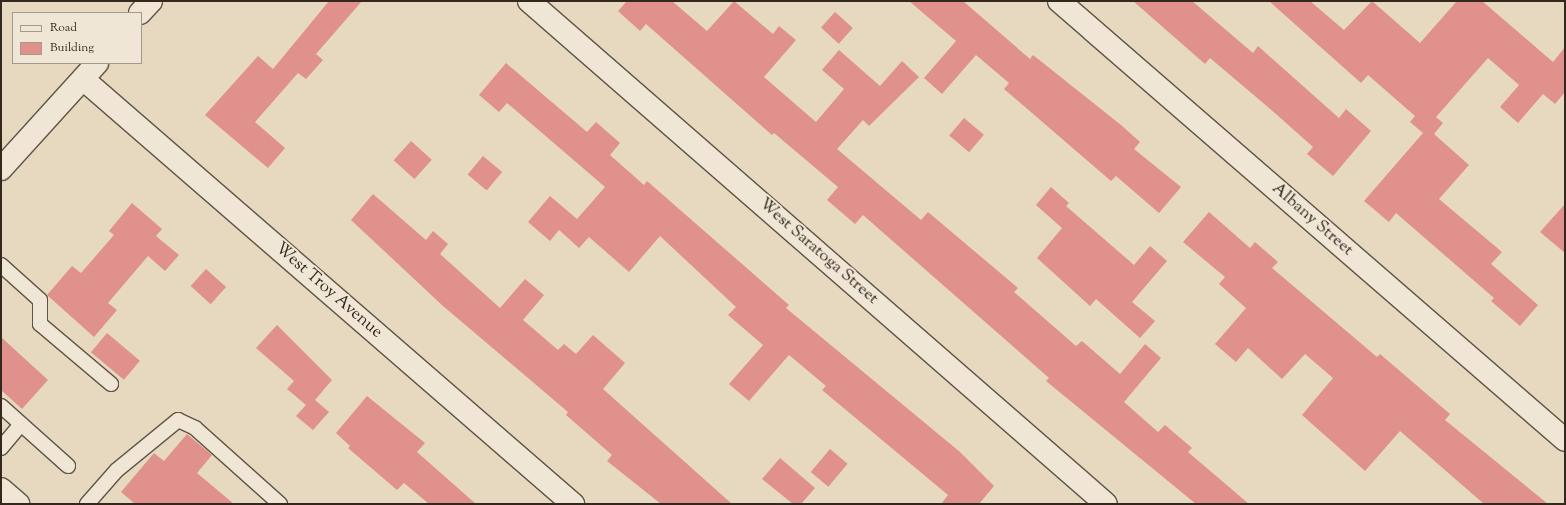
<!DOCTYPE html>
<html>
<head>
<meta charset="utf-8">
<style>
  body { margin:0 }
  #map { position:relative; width:1566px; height:505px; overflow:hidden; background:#e6d9bf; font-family:"Sorts Mill Goudy",serif }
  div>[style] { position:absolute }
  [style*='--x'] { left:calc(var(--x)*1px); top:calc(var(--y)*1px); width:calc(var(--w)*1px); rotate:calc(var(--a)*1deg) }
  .building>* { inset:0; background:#e0918c; transform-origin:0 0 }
  .roads { filter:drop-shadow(1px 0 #605446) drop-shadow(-1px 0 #605446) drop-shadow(0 1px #605446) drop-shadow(0 -1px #605446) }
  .lane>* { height:14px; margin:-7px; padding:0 7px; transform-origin:7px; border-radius:7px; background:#efe6d5 }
  .street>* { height:22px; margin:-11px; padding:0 11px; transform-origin:11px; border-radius:11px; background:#efe6d5 }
  .secondary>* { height:22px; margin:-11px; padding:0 11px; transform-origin:11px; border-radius:11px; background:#efe6d5 }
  span { translate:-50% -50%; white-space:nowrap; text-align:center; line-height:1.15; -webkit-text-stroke:4px #efe6d5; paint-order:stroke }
  .street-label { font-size:17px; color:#33271e }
  .frame { position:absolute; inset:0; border:2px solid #33271e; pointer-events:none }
  .legend { position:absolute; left:12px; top:12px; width:130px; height:52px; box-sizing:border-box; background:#efe6d5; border:1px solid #a49a8c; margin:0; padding:5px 7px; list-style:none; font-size:12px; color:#33271e }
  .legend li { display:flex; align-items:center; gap:8px; height:20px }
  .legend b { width:20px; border:1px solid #a49a8c }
</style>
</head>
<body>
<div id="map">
  <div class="building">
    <div style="clip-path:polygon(329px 1px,362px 1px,316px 54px,323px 60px,306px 79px,298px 73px,255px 122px,285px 148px,268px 168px,205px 115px,258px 56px,273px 69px)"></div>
    <div style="clip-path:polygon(627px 1px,672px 1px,707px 31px,734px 1px,773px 34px,779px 26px,796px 40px,764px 77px,816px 122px,844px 89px,822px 70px,839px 50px,880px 86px,902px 61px,919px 77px,869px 126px,863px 120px,837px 149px,921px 220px,928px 212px,1018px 288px,1014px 292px,1076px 346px,1082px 341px,1120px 374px,1145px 344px,1161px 358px,1124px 402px,1158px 432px,1165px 425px,1192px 448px,1188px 452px,1249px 504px,1196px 504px,1046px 381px,1049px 378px,863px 215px,855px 224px,827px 200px,838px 187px,774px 133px,772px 135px,646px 24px,640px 31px,618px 11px)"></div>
    <div style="clip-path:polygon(909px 1px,963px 1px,1030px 59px,1033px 55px,1121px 125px,1140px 142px,1134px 149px,1181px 187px,1159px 213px,1116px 176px,1111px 181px,1004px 89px,1009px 83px,976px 55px,942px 94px,924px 78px,956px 41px)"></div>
    <div style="clip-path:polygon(1133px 1px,1192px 1px,1253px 53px,1258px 46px,1339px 118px,1346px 109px,1371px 131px,1333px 176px,1307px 154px,1313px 147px,1276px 114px,1210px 58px,1205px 64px)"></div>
    <div style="clip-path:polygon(1269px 1px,1310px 1px,1344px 30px,1372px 1px,1420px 43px,1457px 1px,1482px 1px,1553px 62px,1565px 47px,1565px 92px,1555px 104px,1543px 94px,1518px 123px,1500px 107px,1519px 85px,1488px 58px,1436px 117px,1443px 123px,1434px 134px,1469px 165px,1439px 199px,1502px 252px,1491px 264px,1538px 305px,1520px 326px,1491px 301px,1494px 298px,1396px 213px,1389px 222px,1364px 201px,1423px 133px,1410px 122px,1415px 116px,1368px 75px,1361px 83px)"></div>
    <div style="left:835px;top:12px;width:24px;height:21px;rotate:42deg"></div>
    <div style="clip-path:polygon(506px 63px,587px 132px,596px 122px,620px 143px,610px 155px,644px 185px,647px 181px,789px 305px,786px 308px,960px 452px,994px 486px,979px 504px,941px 504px,948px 495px,822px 390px,826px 386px,789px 355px,749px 401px,729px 384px,763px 345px,728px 315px,736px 307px,660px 236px,629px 272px,589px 237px,579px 248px,559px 230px,550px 241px,528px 222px,550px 196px,577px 219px,605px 187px,507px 103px,499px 112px,479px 95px)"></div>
    <div style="left:964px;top:118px;width:26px;height:23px;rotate:40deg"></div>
    <div style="left:411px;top:141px;width:28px;height:26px;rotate:42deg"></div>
    <div style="left:483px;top:156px;width:25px;height:24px;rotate:40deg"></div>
    <div style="clip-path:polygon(1051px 187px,1069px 203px,1066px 206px,1134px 265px,1150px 246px,1167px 261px,1132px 302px,1155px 321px,1140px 338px,1096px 299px,1090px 306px,1037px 258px,1062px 228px,1036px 205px)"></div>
    <div style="clip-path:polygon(373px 194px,426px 240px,433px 231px,448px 244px,440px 254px,500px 308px,525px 279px,544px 295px,523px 320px,558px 350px,564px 344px,576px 354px,593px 335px,625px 363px,603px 389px,732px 504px,661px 504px,607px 461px,612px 455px,566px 415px,568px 412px,443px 306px,351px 220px)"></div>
    <div style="clip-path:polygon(132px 203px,162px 229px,156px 236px,179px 255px,165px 271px,148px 256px,108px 303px,117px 310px,94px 337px,47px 295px,72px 266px,81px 273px,114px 235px,109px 231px)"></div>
    <div style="clip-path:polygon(1565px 204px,1565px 253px,1540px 232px)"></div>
    <div style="clip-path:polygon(1209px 212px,1250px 248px,1255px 242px,1278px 262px,1272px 268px,1377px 357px,1380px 354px,1450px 414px,1445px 420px,1548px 504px,1484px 504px,1400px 431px,1365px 471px,1302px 415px,1333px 378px,1305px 354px,1282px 379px,1248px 348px,1236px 362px,1215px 344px,1246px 308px,1219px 284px,1225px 277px,1183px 242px)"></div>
    <div style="left:206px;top:269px;width:27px;height:23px;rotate:42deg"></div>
    <div style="clip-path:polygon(277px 325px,332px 380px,315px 400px,329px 412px,313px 430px,296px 416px,306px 405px,287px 389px,294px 381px,256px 348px)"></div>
    <div style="left:107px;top:333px;width:43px;height:25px;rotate:40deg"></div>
    <div style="clip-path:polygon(1px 337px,48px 380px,22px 409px,1px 390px)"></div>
    <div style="clip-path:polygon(367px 396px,425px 443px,417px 452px,476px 504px,429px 504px,404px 483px,397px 490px,348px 448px,350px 446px,336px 433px)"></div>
    <div style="clip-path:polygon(187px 434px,212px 455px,197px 473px,234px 504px,135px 504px,121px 492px,154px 453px,164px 461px)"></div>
    <div style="left:830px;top:449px;width:23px;height:30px;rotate:40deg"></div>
    <div style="clip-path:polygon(780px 458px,815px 488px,801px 504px,793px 504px,762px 479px)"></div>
  </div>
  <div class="roads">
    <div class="lane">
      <div style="--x:1;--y:265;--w:52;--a:41.9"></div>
      <div style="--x:40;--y:300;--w:24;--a:90"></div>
      <div style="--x:40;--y:324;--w:93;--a:40.2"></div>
      <div style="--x:1;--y:406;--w:90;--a:41.8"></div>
      <div style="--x:1;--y:448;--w:31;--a:-50"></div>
      <div style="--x:87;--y:504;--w:45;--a:-48.6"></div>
      <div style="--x:117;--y:470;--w:79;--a:-39.3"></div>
      <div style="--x:178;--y:420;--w:19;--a:25"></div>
      <div style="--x:195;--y:428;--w:114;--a:41.8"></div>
    </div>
    <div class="street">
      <div style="--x:529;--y:1;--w:765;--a:41.08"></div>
      <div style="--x:1059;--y:1;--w:670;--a:40.94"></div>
      <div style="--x:83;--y:79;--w:649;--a:40.94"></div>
    </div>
    <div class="secondary">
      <div style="--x:140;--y:13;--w:16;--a:-47"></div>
      <div style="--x:1;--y:169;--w:143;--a:-47.8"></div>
      <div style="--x:1;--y:489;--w:23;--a:41"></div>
    </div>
  </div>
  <div class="street-label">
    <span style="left:1312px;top:220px;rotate:41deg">Albany Street</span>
    <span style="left:818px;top:252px;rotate:41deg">West Saratoga Street</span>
    <span style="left:328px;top:291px;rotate:41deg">West Troy Avenue</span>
  </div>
  <div class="frame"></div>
  <ul class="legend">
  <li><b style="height:5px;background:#efe6d5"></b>Road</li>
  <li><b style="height:11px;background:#e0918c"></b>Building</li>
  </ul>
</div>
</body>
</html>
